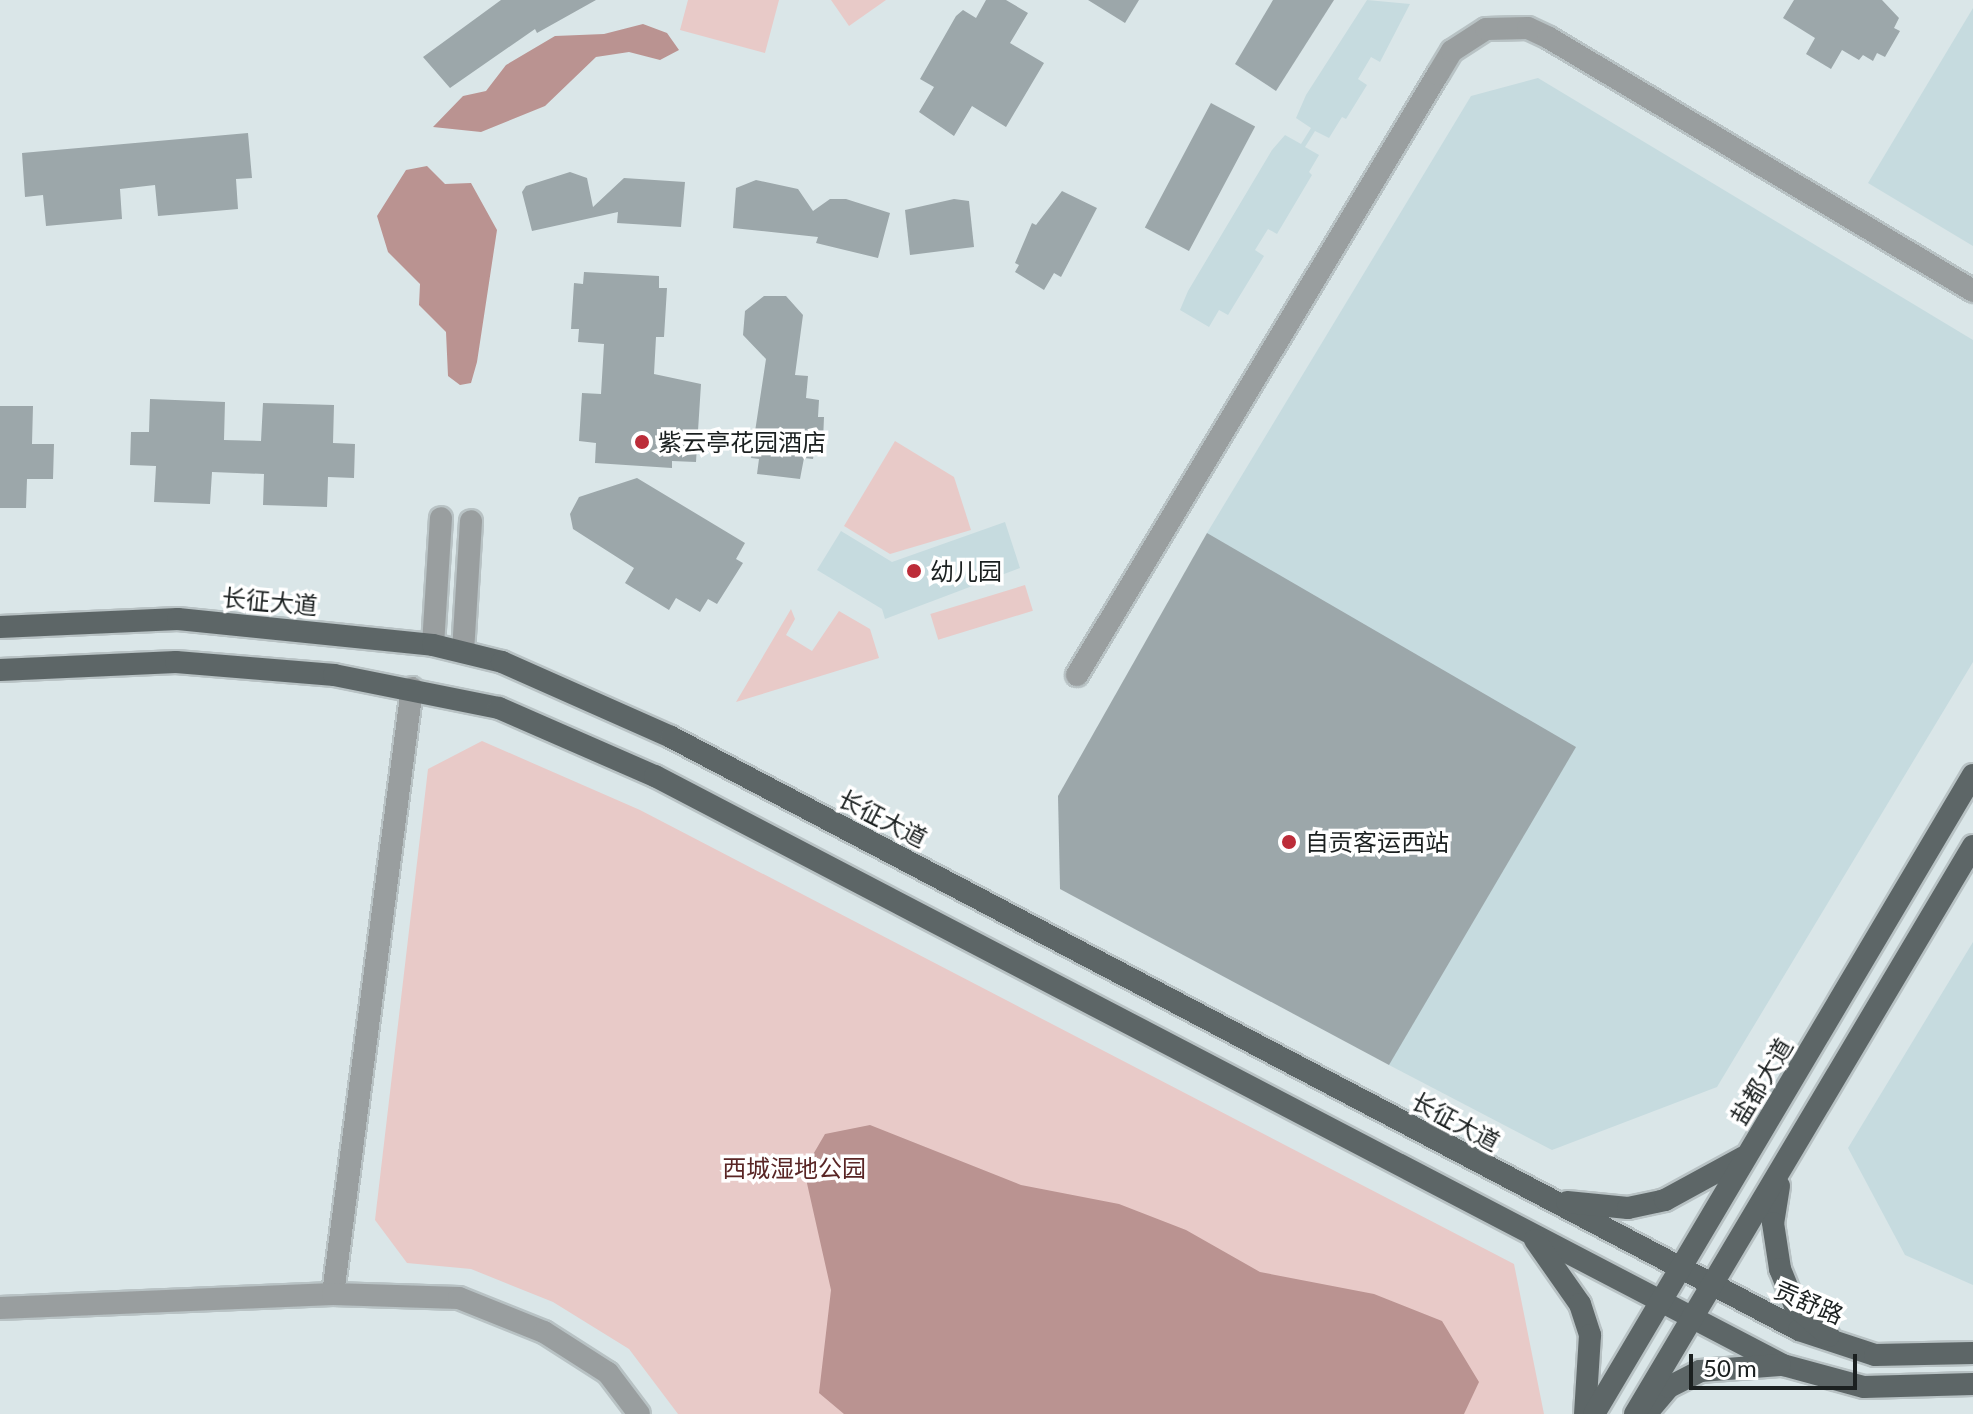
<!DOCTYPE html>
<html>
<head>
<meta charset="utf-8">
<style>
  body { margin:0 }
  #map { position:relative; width:1973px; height:1414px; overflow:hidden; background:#dae6e8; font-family:Lato,"Noto Sans SC",sans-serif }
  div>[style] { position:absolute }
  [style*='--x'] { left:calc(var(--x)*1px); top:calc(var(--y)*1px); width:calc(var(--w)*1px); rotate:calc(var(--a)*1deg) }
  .built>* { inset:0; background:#c6dbdf }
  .green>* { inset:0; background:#e8cac8; transform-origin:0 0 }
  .water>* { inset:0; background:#ba9391 }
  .building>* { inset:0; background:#9ca7aa; transform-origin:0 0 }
  .roads { filter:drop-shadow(2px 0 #b8c2c4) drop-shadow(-2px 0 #b8c2c4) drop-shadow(0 2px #b8c2c4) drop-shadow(0 -2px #b8c2c4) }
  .minor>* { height:22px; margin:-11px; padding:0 11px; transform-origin:11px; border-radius:11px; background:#999e9f }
  .primary>* { height:22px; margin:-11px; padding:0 11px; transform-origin:11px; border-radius:11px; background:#5d6667 }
  .dots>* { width:22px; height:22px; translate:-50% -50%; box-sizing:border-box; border:4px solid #fff; border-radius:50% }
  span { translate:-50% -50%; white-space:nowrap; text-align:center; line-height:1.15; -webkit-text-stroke:7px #fff; paint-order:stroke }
  .poi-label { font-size:24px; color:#1b2020 }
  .left { translate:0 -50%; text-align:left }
  .street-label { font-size:24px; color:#1b2020 }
  .park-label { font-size:24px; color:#592525 }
  .scale { position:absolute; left:1689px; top:1354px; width:168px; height:36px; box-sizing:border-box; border:4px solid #1b2020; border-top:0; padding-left:10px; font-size:24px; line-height:28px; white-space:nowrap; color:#1b2020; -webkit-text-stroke:6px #fff; paint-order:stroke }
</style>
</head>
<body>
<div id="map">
  <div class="built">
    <div style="clip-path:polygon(1367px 0,1410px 4px,1380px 62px,1371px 57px,1358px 79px,1367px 85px,1346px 119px,1342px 117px,1329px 138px,1315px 131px,1305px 147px,1319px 155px,1309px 172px,1312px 175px,1277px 234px,1268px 229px,1255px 250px,1264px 256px,1228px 315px,1219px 310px,1209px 327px,1180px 310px,1188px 291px,1272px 150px,1285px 135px,1301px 144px,1311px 128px,1296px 118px,1306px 95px)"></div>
    <div style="clip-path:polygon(1973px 8px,1973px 246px,1868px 183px)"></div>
    <div style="clip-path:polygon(1538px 78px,1973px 340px,1973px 662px,1717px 1087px,1552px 1150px,1389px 1065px,1207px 533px,1471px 96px)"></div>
    <div style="clip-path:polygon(1005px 522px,1020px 568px,885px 619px,882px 609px,817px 570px,841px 531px,892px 562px)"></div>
    <div style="clip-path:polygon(1973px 942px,1973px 1285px,1905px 1255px,1848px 1148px)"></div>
  </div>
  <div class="green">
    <div style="clip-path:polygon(688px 0,779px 0,765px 53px,680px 30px)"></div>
    <div style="clip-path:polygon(831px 0,886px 0,849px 26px)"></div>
    <div style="clip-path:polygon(895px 441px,954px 477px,971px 530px,890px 554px,844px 526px)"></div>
    <div style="left:1025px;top:585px;width:27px;height:99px;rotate:73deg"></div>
    <div style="clip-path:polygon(791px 609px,795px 619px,786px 635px,812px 651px,839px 611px,870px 629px,879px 658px,736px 702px)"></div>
    <div style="clip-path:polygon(482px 741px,640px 810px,1514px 1264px,1544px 1414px,678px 1414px,629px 1349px,553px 1302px,471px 1269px,407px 1263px,375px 1220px,428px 769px)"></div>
  </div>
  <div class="water">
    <div style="clip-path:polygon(643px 24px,667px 33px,679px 50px,660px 60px,629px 52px,596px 57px,545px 106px,481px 132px,433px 127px,463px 96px,486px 91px,506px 65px,555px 36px,604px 34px)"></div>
    <div style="clip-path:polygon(427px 166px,445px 184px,471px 183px,497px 230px,477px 362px,471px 383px,460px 385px,448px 376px,446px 332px,419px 305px,420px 284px,388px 252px,377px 216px,406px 170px)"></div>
    <div style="clip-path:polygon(870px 1125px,1021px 1185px,1119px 1204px,1186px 1230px,1260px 1272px,1374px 1294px,1442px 1321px,1479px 1382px,1464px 1414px,844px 1414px,819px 1393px,831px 1290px,804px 1170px,825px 1134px)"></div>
  </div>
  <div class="building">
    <div style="clip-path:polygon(501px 0,596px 0,537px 33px,535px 29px,450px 88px,423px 57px)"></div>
    <div style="clip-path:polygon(986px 0,1006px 0,1028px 13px,1010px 43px,1044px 63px,1006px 127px,972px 106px,954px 136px,919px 112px,934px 87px,920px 79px,956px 16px,963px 10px,976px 18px)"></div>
    <div style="clip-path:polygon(1088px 0,1139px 0,1125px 23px)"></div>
    <div style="clip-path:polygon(1273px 0,1334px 0,1276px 91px,1235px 64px)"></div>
    <div style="clip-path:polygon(1794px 0,1882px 0,1899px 18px,1894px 28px,1900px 31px,1885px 57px,1877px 53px,1873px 61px,1863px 55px,1859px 60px,1842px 50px,1831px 69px,1806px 54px,1815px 38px,1783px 18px)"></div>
    <div style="left:1211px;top:103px;width:50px;height:141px;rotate:28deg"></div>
    <div style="clip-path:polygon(248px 133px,252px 178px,236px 179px,238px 209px,158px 216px,155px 185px,120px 189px,122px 219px,46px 226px,43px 195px,25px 197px,22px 153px)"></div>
    <div style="clip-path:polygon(570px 172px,587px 178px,593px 207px,624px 178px,685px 182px,681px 227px,617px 223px,618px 212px,532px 231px,522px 192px,526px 186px)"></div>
    <div style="clip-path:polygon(756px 180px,798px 189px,813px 211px,830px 199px,846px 199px,890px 213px,878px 258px,816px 243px,818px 237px,733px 228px,736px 188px)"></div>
    <div style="clip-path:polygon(1062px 191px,1097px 208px,1061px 277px,1054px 273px,1044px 290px,1015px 272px,1019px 265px,1015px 263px,1032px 223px,1036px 225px)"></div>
    <div style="clip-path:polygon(954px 199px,969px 201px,974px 247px,910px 255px,905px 210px)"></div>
    <div style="clip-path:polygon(584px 272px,659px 276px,659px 288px,667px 288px,664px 337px,656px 337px,654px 374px,701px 384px,696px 462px,672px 461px,672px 468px,595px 463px,596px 443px,579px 441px,582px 393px,601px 394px,604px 344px,578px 342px,579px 329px,571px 329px,574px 283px,583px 284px)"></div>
    <div style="clip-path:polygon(764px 296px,786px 296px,803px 315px,795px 375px,808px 376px,806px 398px,819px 400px,818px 417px,824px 417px,823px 441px,816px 441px,813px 459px,804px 458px,800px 479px,757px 474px,759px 459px,751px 458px,766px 359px,743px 335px,745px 311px)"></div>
    <div style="clip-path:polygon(150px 399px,225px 402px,224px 440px,261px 441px,263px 403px,334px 405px,333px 443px,355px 444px,354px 478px,328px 477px,327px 507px,263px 505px,264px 474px,212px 472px,210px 504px,154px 502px,156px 466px,130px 465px,131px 432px,149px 432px)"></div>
    <div style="clip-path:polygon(0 406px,33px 406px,32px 444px,54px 444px,53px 479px,27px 479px,26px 508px,0 508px)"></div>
    <div style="clip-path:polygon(637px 478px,745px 543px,736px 559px,743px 563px,717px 604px,708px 599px,700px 612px,676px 598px,669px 610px,625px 583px,634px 568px,573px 529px,570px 514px,579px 497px)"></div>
    <div style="clip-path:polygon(1207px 533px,1576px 747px,1389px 1065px,1060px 889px,1058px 796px)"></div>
  </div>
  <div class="roads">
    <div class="minor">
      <div style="--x:433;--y:645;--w:127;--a:-86.4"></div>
      <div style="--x:463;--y:652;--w:131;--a:-86.5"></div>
      <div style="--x:1077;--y:675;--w:701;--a:-59.01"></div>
      <div style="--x:1438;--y:74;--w:27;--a:-59"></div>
      <div style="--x:1452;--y:51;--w:40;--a:-32.9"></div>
      <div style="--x:1486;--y:29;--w:42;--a:-1.4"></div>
      <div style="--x:1528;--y:28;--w:23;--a:25"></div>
      <div style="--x:1549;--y:38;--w:494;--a:30.8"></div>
      <div style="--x:333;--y:1294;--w:611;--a:-82.57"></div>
      <div style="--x:0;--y:1308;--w:333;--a:-2.4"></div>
      <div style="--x:333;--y:1294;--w:126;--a:1.8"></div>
      <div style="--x:459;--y:1298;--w:92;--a:21.8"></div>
      <div style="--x:544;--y:1332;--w:76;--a:32.6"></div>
      <div style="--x:608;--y:1373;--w:51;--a:52.9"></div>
    </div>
    <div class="primary">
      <div style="--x:0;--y:627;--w:178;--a:-2.6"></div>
      <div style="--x:178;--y:619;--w:256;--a:5.8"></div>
      <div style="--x:433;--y:645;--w:71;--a:13.8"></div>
      <div style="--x:502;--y:662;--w:185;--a:23.9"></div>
      <div style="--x:671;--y:737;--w:1274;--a:27.73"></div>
      <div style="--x:1799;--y:1330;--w:80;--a:18.2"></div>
      <div style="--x:1875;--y:1355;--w:98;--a:-1.2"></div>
      <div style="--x:0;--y:670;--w:176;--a:-2.6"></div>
      <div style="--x:176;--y:662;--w:159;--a:4.7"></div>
      <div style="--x:334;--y:675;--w:168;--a:11.3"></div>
      <div style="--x:499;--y:708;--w:170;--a:23.6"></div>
      <div style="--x:655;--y:776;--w:1273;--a:27.57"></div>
      <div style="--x:1783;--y:1365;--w:84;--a:15.2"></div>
      <div style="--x:1864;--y:1387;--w:109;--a:-1.6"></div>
      <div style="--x:1779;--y:1186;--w:37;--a:99"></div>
      <div style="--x:1773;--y:1223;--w:47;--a:81.3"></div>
      <div style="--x:1780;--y:1269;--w:40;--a:68"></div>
      <div style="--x:1795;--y:1306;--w:45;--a:41.4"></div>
      <div style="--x:1567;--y:1202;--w:61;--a:5.6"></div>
      <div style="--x:1628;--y:1208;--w:38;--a:-12"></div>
      <div style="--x:1665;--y:1200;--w:90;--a:-28.6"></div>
      <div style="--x:1535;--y:1240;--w:78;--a:54.9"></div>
      <div style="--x:1580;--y:1304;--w:33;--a:72"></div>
      <div style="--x:1590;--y:1335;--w:79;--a:93.6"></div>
      <div style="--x:1652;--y:1407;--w:26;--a:-50"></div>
      <div style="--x:1669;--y:1387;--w:35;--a:-27"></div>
      <div style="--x:1700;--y:1371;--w:80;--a:-4.3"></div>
      <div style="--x:1594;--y:1414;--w:743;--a:-59.33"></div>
      <div style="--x:1635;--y:1414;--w:661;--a:-59.24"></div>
    </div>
  </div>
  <div class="dots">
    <div style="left:642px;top:442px;background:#bc2c39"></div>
    <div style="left:914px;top:571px;background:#bc2c39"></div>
    <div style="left:1289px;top:842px;background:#bc2c39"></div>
  </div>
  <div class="poi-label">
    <span class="left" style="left:658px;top:442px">紫云亭花园酒店</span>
    <span class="left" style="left:930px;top:571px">幼儿园</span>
    <span class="left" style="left:1305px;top:842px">自贡客运西站</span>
  </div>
  <div class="street-label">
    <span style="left:270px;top:601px;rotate:5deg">长征大道</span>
    <span style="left:883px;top:818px;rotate:27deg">长征大道</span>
    <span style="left:1761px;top:1081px;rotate:-59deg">盐都大道</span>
    <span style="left:1456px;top:1121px;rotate:28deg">长征大道</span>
    <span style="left:1809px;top:1302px;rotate:23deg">贡舒路</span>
  </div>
  <div class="park-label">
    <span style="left:794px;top:1168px">西城湿地公园</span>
  </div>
  <div class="scale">50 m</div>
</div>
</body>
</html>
